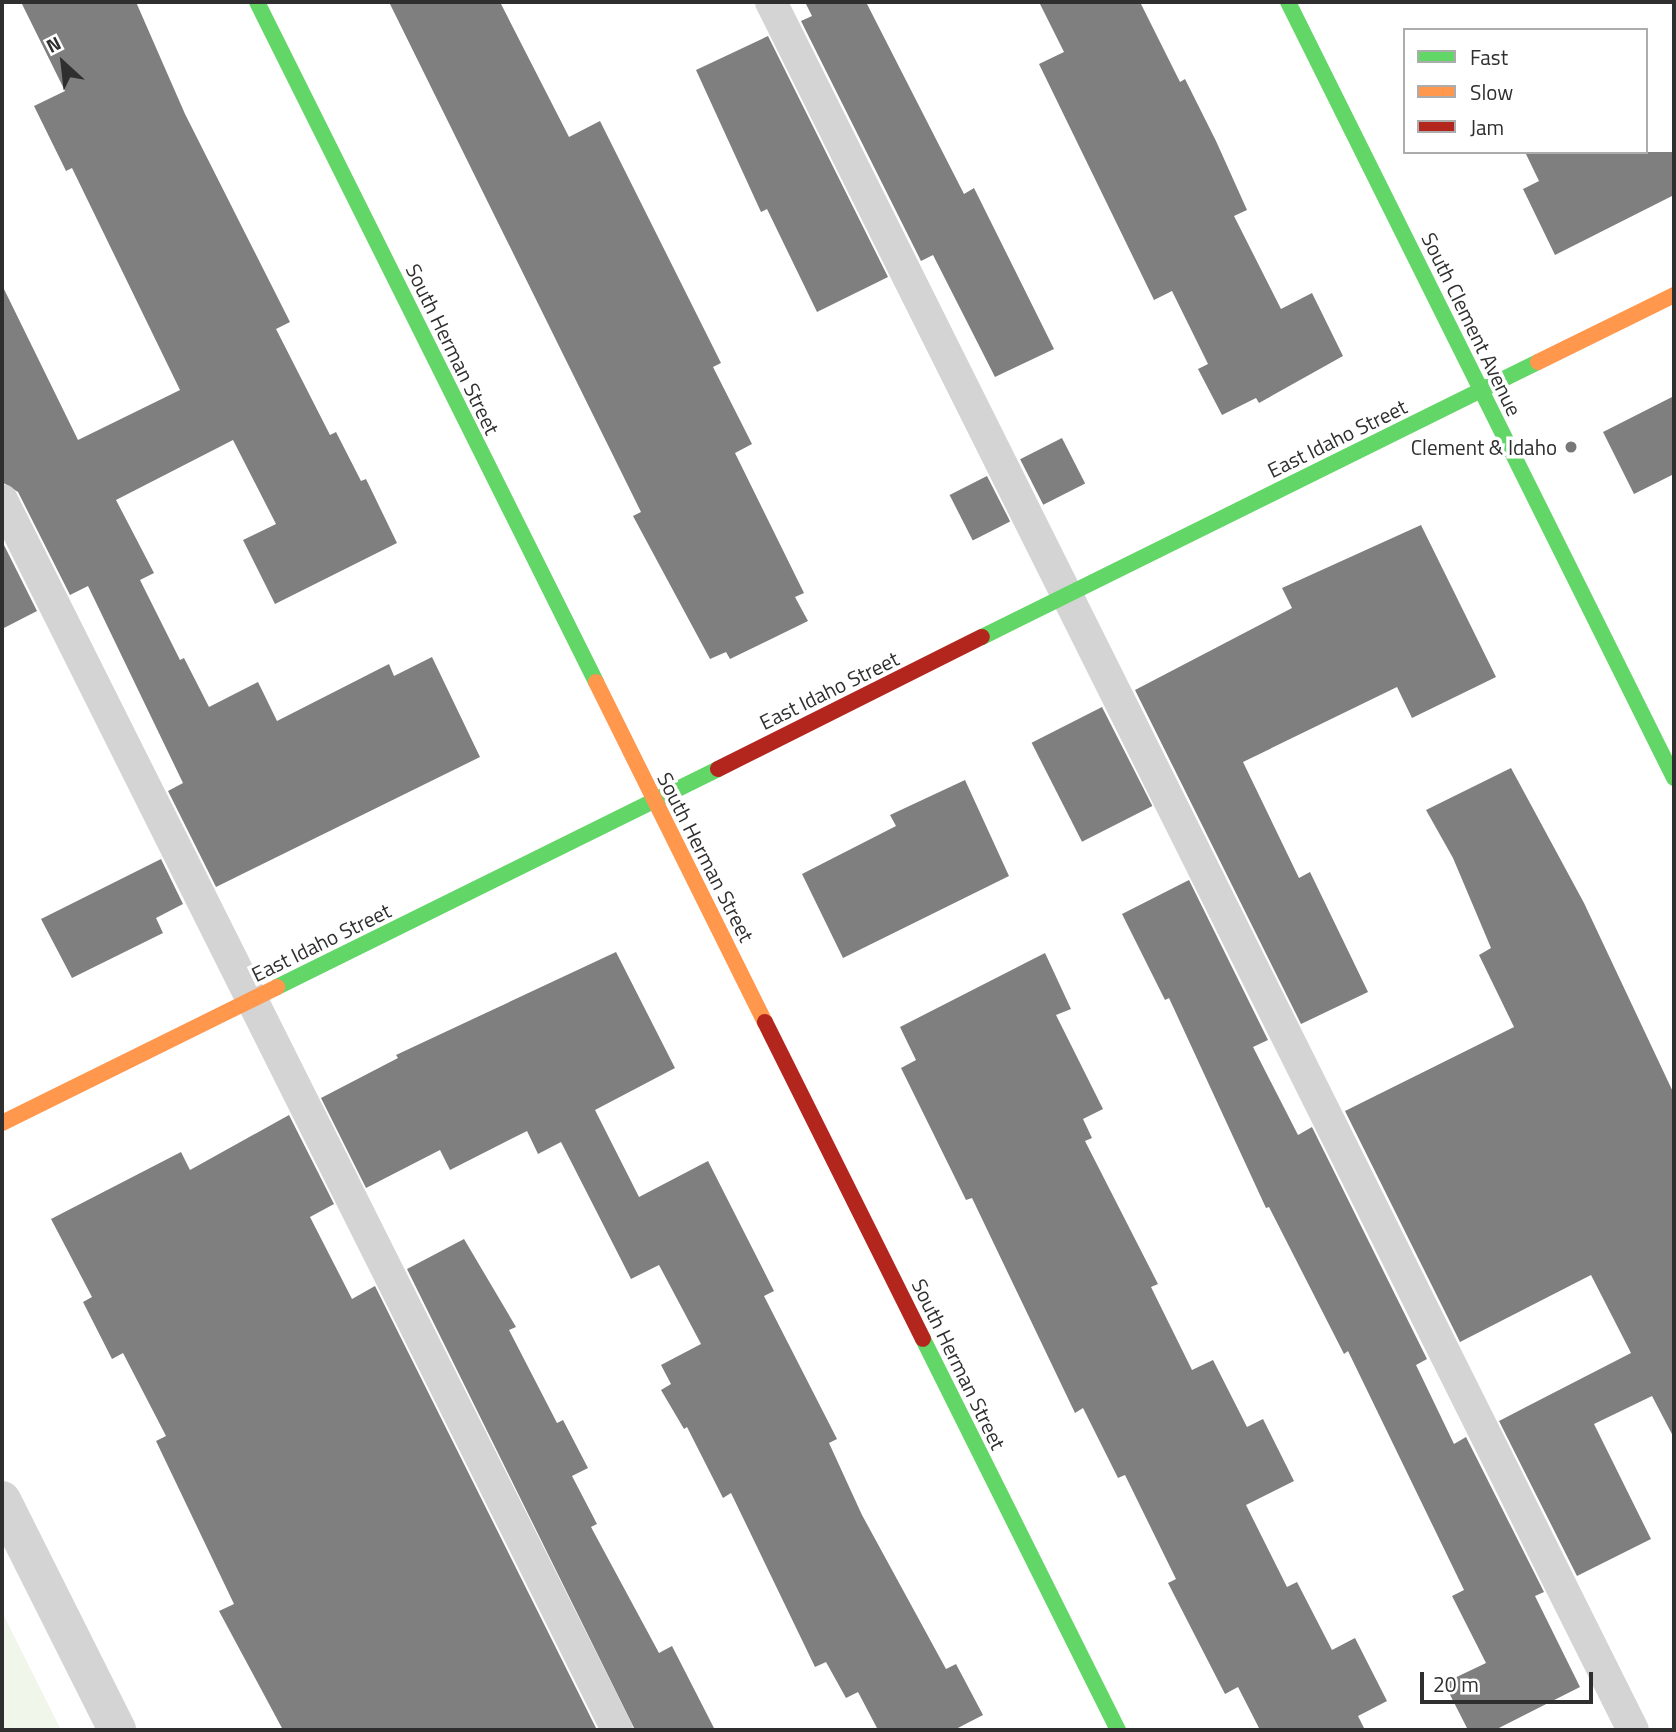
<!DOCTYPE html>
<html>
<head>
<meta charset="utf-8">
<style>
  body { margin:0 }
  #map { position:relative; width:1676px; height:1732px; overflow:hidden; background:#fff; font-family:"Titillium Web",sans-serif }
  div>[style] { position:absolute }
  [style*='--x'] { left:calc(var(--x)*1px); top:calc(var(--y)*1px); width:calc(var(--w)*1px); rotate:calc(var(--a)*1deg) }
  .green>* { inset:0; background:#f1f6eb }
  .building>* { inset:0; background:#7f7f7f; transform-origin:0 0 }
  .lane>* { height:32px; margin:-16px; padding:0 16px; transform-origin:16px; border-radius:16px; background:#d4d4d4 }
  .street>* { height:38px; margin:-19px; padding:0 19px; transform-origin:19px; border-radius:19px; background:#d4d4d4 }
  .fast>* { height:16px; margin:-8px; padding:0 8px; transform-origin:8px; border-radius:8px; background:#63d668 }
  .slow>* { height:16px; margin:-8px; padding:0 8px; transform-origin:8px; border-radius:8px; background:#ff974d }
  .jam>* { height:16px; margin:-8px; padding:0 8px; transform-origin:8px; border-radius:8px; background:#b3261e }
  .dots>* { width:19px; height:19px; translate:-50% -50%; box-sizing:border-box; border:4px solid #fff; border-radius:50% }
  span { translate:-50% -50%; white-space:nowrap; text-align:center; line-height:1.15; -webkit-text-stroke:7px #fff; paint-order:stroke }
  .street-label { font-size:21px; color:#2f2f2f }
  .poi-label { font-size:21px; color:#2f2f2f }
  .right { translate:-100% -50%; text-align:right }
  .frame { position:absolute; inset:0; border:4px solid #2f2f2f; pointer-events:none }
  .legend { position:absolute; left:1403px; top:28px; width:245px; height:126px; box-sizing:border-box; background:#fff; border:2px solid #acacac; margin:0; padding:9px 12px; list-style:none; font-size:21px; color:#2f2f2f }
  .legend li { display:flex; align-items:center; gap:14px; height:35px }
  .legend b { width:35px; border:2px solid #acacac }
  .north { position:absolute; left:28px; top:28px; width:70px; height:70px; -webkit-text-stroke:5px #fff; paint-order:stroke; rotate:333deg; font-size:19px; font-weight:700; line-height:28px; text-align:center; color:#2f2f2f }
  .north::after { content:''; display:block; margin:auto; width:24px; height:32px; background:#2f2f2f; clip-path:polygon(50% 0,100% 100%,50% 72%,0 100%) }
  .scale { position:absolute; left:1420px; top:1672px; width:173px; height:32px; box-sizing:border-box; border:4px solid #2f2f2f; border-top:0; padding-left:9px; font-size:21px; line-height:24px; white-space:nowrap; color:#2f2f2f; -webkit-text-stroke:5px #fff; paint-order:stroke }
</style>
</head>
<body>
<div id="map">
  <div class="green">
    <div style="clip-path:polygon(2px 1612px,61px 1730px,2px 1730px)"></div>
  </div>
  <div class="building">
    <div style="clip-path:polygon(21px 2px,136px 2px,185px 114px,290px 322px,276px 329px,330px 435px,336px 432px,361px 481px,366px 479px,397px 543px,275px 604px,243px 540px,276px 524px,233px 440px,116px 500px,154px 573px,140px 580px,180px 660px,184px 658px,209px 707px,258px 682px,277px 721px,389px 664px,394px 676px,432px 657px,480px 757px,216px 887px,168px 791px,183px 783px,88px 586px,70px 595px,18px 492px,2px 482px,2px 285px,78px 440px,180px 390px,72px 168px,66px 171px,34px 106px,65px 91px)"></div>
    <div style="clip-path:polygon(389px 2px,500px 2px,569px 137px,600px 121px,721px 363px,713px 367px,752px 444px,735px 453px,804px 593px,795px 597px,808px 621px,730px 659px,726px 652px,710px 659px,633px 516px,641px 512px)"></div>
    <div style="clip-path:polygon(805px 2px,866px 2px,964px 194px,974px 188px,1054px 349px,995px 377px,933px 255px,921px 261px,801px 21px,812px 16px)"></div>
    <div style="clip-path:polygon(1039px 2px,1140px 2px,1180px 82px,1185px 79px,1216px 141px,1247px 210px,1234px 216px,1281px 309px,1312px 293px,1343px 356px,1259px 403px,1256px 398px,1222px 415px,1198px 369px,1208px 364px,1172px 291px,1154px 300px,1039px 64px,1064px 52px)"></div>
    <div style="clip-path:polygon(768px 36px,888px 277px,817px 312px,767px 209px,761px 212px,696px 70px)"></div>
    <div style="clip-path:polygon(1525px 152px,1674px 152px,1674px 195px,1555px 255px,1523px 189px,1539px 181px)"></div>
    <div style="clip-path:polygon(1674px 396px,1674px 474px,1634px 494px,1603px 432px)"></div>
    <div style="left:1062px;top:438px;width:51px;height:47px;rotate:63deg"></div>
    <div style="left:987px;top:476px;width:51px;height:42px;rotate:63deg"></div>
    <div style="clip-path:polygon(1421px 525px,1496px 677px,1412px 718px,1397px 687px,1243px 762px,1299px 878px,1310px 872px,1368px 992px,1301px 1024px,1135px 690px,1292px 608px,1282px 588px)"></div>
    <div style="clip-path:polygon(2px 541px,37px 611px,2px 629px)"></div>
    <div style="left:1102px;top:707px;width:111px;height:79px;rotate:63deg"></div>
    <div style="clip-path:polygon(1511px 768px,1584px 903px,1674px 1094px,1674px 1438px,1652px 1396px,1594px 1424px,1651px 1539px,1577px 1576px,1499px 1421px,1631px 1353px,1591px 1275px,1460px 1342px,1345px 1111px,1514px 1027px,1479px 955px,1491px 948px,1453px 858px,1426px 810px)"></div>
    <div style="clip-path:polygon(965px 780px,1009px 876px,843px 958px,802px 874px,896px 826px,890px 815px)"></div>
    <div style="clip-path:polygon(161px 859px,183px 904px,156px 918px,163px 933px,72px 978px,41px 919px)"></div>
    <div style="clip-path:polygon(1189px 880px,1268px 1040px,1253px 1047px,1298px 1135px,1312px 1127px,1427px 1359px,1416px 1365px,1454px 1444px,1466px 1437px,1544px 1592px,1535px 1596px,1580px 1687px,1495px 1730px,1468px 1730px,1444px 1683px,1486px 1663px,1452px 1596px,1464px 1590px,1348px 1351px,1344px 1354px,1269px 1207px,1266px 1208px,1169px 998px,1165px 1000px,1122px 914px)"></div>
    <div style="clip-path:polygon(616px 952px,675px 1068px,595px 1110px,639px 1197px,708px 1161px,774px 1291px,764px 1296px,837px 1439px,829px 1443px,862px 1515px,946px 1669px,956px 1664px,983px 1715px,954px 1730px,878px 1730px,858px 1692px,846px 1698px,826px 1662px,815px 1667px,731px 1493px,723px 1498px,687px 1427px,684px 1429px,661px 1390px,671px 1384px,661px 1365px,701px 1344px,659px 1265px,631px 1279px,561px 1142px,538px 1154px,527px 1131px,450px 1170px,440px 1150px,366px 1188px,321px 1098px,398px 1058px,396px 1055px)"></div>
    <div style="clip-path:polygon(1045px 953px,1071px 1009px,1056px 1015px,1103px 1109px,1083px 1119px,1092px 1138px,1085px 1141px,1158px 1284px,1151px 1287px,1192px 1370px,1213px 1360px,1247px 1427px,1263px 1419px,1294px 1481px,1246px 1505px,1287px 1587px,1297px 1582px,1332px 1650px,1355px 1638px,1387px 1701px,1358px 1716px,1365px 1730px,1260px 1730px,1238px 1687px,1225px 1694px,1168px 1583px,1176px 1579px,1125px 1475px,1118px 1478px,1083px 1408px,1075px 1413px,972px 1198px,966px 1200px,901px 1068px,916px 1060px,900px 1027px)"></div>
    <div style="clip-path:polygon(289px 1115px,334px 1204px,310px 1217px,352px 1299px,375px 1286px,597px 1730px,283px 1730px,219px 1611px,234px 1604px,156px 1441px,166px 1436px,123px 1353px,112px 1359px,83px 1302px,92px 1297px,51px 1219px,181px 1152px,190px 1170px)"></div>
    <div style="clip-path:polygon(464px 1239px,516px 1327px,509px 1330px,557px 1423px,563px 1420px,588px 1468px,572px 1476px,597px 1524px,591px 1527px,659px 1653px,672px 1646px,715px 1730px,635px 1730px,407px 1269px)"></div>
  </div>
  <div class="lane">
    <div style="--x:771;--y:2;--w:1931;--a:63.49"></div>
    <div style="--x:2;--y:500;--w:1375;--a:63.43"></div>
  </div>
  <div class="street">
    <div style="--x:2;--y:1500;--w:257;--a:63.4"></div>
  </div>
  <div class="fast">
    <div style="--x:257;--y:2;--w:760;--a:63.5"></div>
    <div style="--x:1288;--y:2;--w:867;--a:63.55"></div>
    <div style="--x:982;--y:637;--w:620;--a:-26.32"></div>
    <div style="--x:277;--y:987;--w:492;--a:-26.3"></div>
    <div style="--x:923;--y:1339;--w:437;--a:63.5"></div>
  </div>
  <div class="slow">
    <div style="--x:1538;--y:362;--w:152;--a:-26.2"></div>
    <div style="--x:596;--y:682;--w:380;--a:63.6"></div>
    <div style="--x:2;--y:1123;--w:307;--a:-26.3"></div>
  </div>
  <div class="jam">
    <div style="--x:718;--y:769;--w:295;--a:-26.6"></div>
    <div style="--x:765;--y:1022;--w:354;--a:63.5"></div>
  </div>
  <div class="dots">
    <div style="left:1571px;top:447px;background:#787878"></div>
  </div>
  <div class="street-label">
    <span style="left:1472px;top:324px;rotate:64deg">South Clement Avenue</span>
    <span style="left:453px;top:349px;rotate:64deg">South Herman Street</span>
    <span style="left:1337px;top:438px;rotate:-26deg">East Idaho Street</span>
    <span style="left:829px;top:690px;rotate:-26deg">East Idaho Street</span>
    <span style="left:706px;top:857px;rotate:63deg">South Herman Street</span>
    <span style="left:321px;top:942px;rotate:-26deg">East Idaho Street</span>
    <span style="left:959px;top:1364px;rotate:64deg">South Herman Street</span>
  </div>
  <div class="poi-label">
    <span class="right" style="left:1557px;top:447px">Clement &amp; Idaho</span>
  </div>
  <div class="frame"></div>
  <ul class="legend">
  <li><b style="height:9px;background:#63d668"></b>Fast</li>
  <li><b style="height:9px;background:#ff974d"></b>Slow</li>
  <li><b style="height:9px;background:#b3261e"></b>Jam</li>
  </ul>
  <div class="north">N</div>
  <div class="scale">20 m</div>
</div>
</body>
</html>
